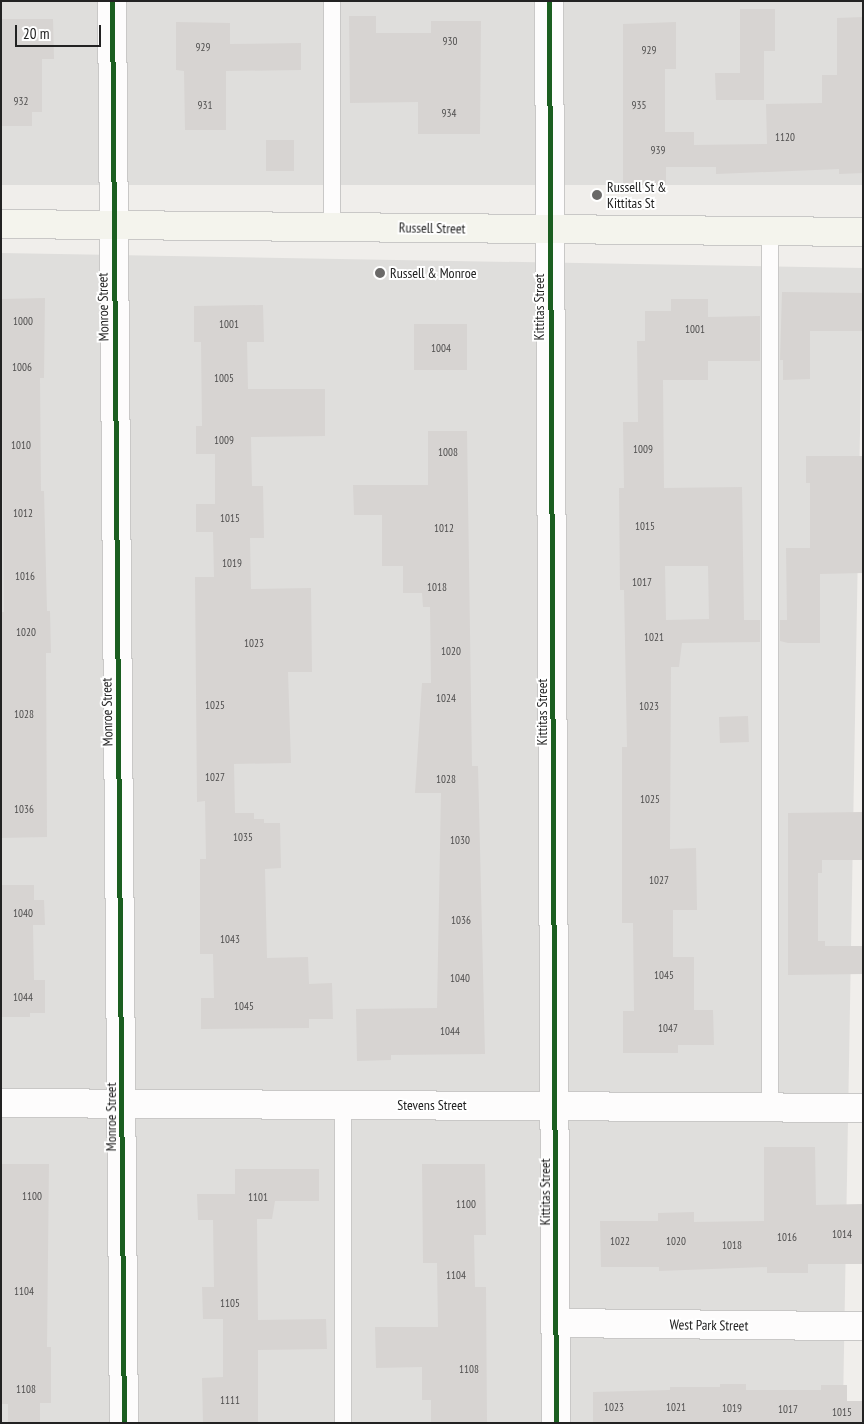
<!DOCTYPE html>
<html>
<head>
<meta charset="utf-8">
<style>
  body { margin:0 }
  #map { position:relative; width:864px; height:1424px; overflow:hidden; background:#f0eeeb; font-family:"PT Sans Narrow",sans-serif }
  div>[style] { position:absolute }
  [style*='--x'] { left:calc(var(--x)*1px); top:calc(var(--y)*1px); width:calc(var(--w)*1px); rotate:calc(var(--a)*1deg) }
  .residential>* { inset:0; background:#dfdedc; transform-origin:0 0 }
  .building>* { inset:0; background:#d7d4d2; transform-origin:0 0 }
  .roads { filter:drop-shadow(1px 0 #c9c8c7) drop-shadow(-1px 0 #c9c8c7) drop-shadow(0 1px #c9c8c7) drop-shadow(0 -1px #c9c8c7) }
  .service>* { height:16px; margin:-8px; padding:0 8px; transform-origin:8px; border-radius:8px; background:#fdfcfc }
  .minor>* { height:28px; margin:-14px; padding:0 14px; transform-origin:14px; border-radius:14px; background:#fdfcfc }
  .secondary>* { height:28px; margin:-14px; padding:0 14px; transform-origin:14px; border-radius:14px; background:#f4f4ed }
  .cycleway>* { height:5px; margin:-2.5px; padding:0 2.5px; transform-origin:2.5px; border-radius:2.5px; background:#1b5e20 }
  .dots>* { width:14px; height:14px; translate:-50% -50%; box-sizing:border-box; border:2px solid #fff; border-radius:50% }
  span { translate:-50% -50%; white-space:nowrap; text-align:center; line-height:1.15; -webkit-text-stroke:4px #fff; paint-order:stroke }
  .number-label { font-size:11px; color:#4f4e4e }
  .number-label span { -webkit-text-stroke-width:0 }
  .poi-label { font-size:14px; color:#222 }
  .left { translate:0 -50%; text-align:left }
  .street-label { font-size:14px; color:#222 }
  .frame { position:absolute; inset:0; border:2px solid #222; pointer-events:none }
  .scale { position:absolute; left:15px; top:25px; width:86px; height:22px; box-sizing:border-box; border:2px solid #222; border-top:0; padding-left:6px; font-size:15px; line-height:18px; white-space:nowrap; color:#222; -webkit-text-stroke:4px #fff; paint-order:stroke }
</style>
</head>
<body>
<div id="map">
  <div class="residential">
    <div style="left:1px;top:1px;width:862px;height:184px"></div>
    <div style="left:1px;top:253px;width:862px;height:1170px;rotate:1deg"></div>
  </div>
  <div class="building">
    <div style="clip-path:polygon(740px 9px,775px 9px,775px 51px,764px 51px,764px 100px,716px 100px,715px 73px,740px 73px)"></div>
    <div style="clip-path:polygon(349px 16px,376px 16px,376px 33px,431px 33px,431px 21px,481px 21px,480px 134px,418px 134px,418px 102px,350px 103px)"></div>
    <div style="clip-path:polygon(863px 17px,863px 173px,839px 174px,839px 169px,716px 174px,716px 167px,666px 167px,666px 185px,623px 185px,623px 24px,676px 22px,676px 69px,665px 69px,665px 132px,694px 132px,694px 145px,767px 144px,766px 104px,822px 103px,822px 75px,837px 75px,837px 18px)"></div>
    <div style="clip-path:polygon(1px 19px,53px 19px,54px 59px,42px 59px,42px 112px,32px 112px,32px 126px,1px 126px)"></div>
    <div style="clip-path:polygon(176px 22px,230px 23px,230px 44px,301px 43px,301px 70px,226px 71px,226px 130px,185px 130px,184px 71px,176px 70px)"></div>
    <div style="left:266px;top:140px;width:28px;height:31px"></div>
    <div style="clip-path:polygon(782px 292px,863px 293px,863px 331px,810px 331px,810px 379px,783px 380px,783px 360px,780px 360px)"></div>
    <div style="clip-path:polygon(45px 298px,44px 378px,40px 378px,41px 491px,44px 491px,47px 611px,50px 611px,51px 653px,46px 653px,47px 837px,1px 838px,1px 612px,4px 612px,1px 299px)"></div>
    <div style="clip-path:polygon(evenodd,671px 299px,708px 299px,708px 317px,760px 316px,760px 361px,708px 361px,708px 380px,663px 380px,664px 488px,742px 487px,744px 620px,760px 620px,760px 642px,682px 643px,679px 667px,671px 667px,670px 849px,696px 848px,697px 910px,673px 910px,673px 957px,694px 957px,694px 1010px,713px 1010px,714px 1045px,678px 1045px,678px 1053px,623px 1053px,623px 1011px,634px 1011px,633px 923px,622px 923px,622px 747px,627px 747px,624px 590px,620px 590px,619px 488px,624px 488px,623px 422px,638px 422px,637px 341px,645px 341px,645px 311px,671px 311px,671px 299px,665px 566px,708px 566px,709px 619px,666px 620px,665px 566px)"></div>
    <div style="clip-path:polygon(263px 305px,264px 342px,247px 342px,248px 389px,325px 389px,325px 436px,251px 437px,252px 486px,263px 486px,264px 538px,250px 538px,251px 589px,311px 588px,312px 672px,288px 672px,291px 763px,234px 764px,235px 813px,254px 813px,254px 819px,264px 819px,264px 823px,280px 823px,281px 868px,265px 869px,267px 958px,308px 957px,309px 984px,332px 983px,333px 1019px,309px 1019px,309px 1028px,201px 1029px,201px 998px,214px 998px,213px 954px,200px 954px,200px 859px,206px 859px,205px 801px,197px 802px,195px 577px,214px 577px,213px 532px,196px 532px,196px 504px,215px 504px,215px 454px,196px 454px,196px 426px,202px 426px,201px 342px,194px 342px,194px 306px)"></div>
    <div style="left:467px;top:324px;width:46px;height:53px;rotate:90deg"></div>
    <div style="clip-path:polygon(428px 431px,467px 431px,472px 766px,478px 766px,485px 1054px,391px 1055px,391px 1060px,357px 1061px,356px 1009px,437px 1008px,441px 793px,415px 793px,422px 683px,431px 683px,430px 607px,423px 607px,422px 593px,403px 593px,403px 566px,382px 566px,382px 515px,354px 515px,353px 485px,428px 485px)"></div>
    <div style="clip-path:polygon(806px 456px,863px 456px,863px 573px,820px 574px,820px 643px,788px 643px,780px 641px,780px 620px,787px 620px,786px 548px,810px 548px,810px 483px,806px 483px)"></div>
    <div style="left:748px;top:716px;width:26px;height:29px;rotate:88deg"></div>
    <div style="clip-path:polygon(863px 812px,863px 860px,822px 860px,822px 873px,818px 873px,818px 941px,825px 941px,825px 946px,863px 946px,863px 974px,788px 975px,788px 813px)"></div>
    <div style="clip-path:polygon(1px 885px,34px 885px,34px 900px,44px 900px,45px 925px,33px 925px,34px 980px,45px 980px,45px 1013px,30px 1013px,30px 1017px,1px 1017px)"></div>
    <div style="clip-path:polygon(764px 1147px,815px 1147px,816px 1205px,863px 1204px,863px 1264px,808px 1264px,808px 1273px,767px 1273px,767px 1267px,659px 1271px,659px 1267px,601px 1267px,600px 1221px,658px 1221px,658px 1213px,694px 1212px,694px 1222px,764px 1221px)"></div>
    <div style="clip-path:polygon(1px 1164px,49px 1164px,47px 1347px,51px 1347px,51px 1403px,40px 1403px,40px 1423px,8px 1423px,8px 1404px,1px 1404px)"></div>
    <div style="clip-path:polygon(422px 1164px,485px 1164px,486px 1235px,474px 1235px,475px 1287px,486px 1287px,487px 1423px,431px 1423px,431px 1400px,422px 1400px,422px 1367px,376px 1368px,375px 1327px,438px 1327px,437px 1263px,423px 1263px)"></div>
    <div style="clip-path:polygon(235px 1169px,319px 1169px,319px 1201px,275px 1201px,272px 1219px,257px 1219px,258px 1320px,326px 1319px,327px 1349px,258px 1350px,258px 1423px,203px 1423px,202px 1378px,223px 1377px,223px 1319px,203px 1319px,202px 1287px,214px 1287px,213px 1220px,198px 1220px,197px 1194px,235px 1194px)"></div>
    <div style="clip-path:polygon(720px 1384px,746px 1384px,746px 1390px,821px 1390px,821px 1385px,847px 1385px,847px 1401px,863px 1401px,863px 1423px,593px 1423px,593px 1392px,670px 1390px,670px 1387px,720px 1387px)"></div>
  </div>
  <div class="roads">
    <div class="service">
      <div style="--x:332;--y:1;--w:226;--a:90"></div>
      <div style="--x:770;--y:231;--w:876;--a:90"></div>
      <div style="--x:343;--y:1104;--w:319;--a:90"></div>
    </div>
    <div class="minor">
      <div style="--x:112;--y:1;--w:1422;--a:89.52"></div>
      <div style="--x:549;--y:1;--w:1422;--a:89.72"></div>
      <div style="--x:1;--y:1103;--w:862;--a:0.33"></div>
      <div style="--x:556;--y:1323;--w:307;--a:0.6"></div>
    </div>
    <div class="secondary">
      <div style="--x:1;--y:224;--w:862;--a:0.53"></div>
    </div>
  </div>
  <div class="cycleway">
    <div style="--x:112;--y:1;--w:1422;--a:89.52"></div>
    <div style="--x:549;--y:1;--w:1422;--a:89.72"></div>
  </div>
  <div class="dots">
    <div style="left:597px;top:195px;background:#6a6968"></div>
    <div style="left:380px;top:273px;background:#6a6968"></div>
  </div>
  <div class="number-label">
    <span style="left:450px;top:41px">930</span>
    <span style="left:203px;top:47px">929</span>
    <span style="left:649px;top:50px">929</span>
    <span style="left:21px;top:101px">932</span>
    <span style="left:205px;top:105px">931</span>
    <span style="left:639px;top:105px">935</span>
    <span style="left:449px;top:113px">934</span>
    <span style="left:785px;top:137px">1120</span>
    <span style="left:658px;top:150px">939</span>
    <span style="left:23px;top:321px">1000</span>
    <span style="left:229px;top:324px">1001</span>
    <span style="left:695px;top:329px">1001</span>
    <span style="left:441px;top:348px">1004</span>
    <span style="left:22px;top:367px">1006</span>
    <span style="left:224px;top:378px">1005</span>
    <span style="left:224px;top:440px">1009</span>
    <span style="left:21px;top:445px">1010</span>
    <span style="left:643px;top:449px">1009</span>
    <span style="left:448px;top:452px">1008</span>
    <span style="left:23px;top:513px">1012</span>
    <span style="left:230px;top:518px">1015</span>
    <span style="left:645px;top:526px">1015</span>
    <span style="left:444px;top:528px">1012</span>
    <span style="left:232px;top:563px">1019</span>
    <span style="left:25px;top:576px">1016</span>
    <span style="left:642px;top:582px">1017</span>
    <span style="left:437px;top:587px">1018</span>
    <span style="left:26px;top:632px">1020</span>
    <span style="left:654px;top:637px">1021</span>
    <span style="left:254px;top:643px">1023</span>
    <span style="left:451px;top:651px">1020</span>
    <span style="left:446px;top:698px">1024</span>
    <span style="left:215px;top:705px">1025</span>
    <span style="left:649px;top:706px">1023</span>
    <span style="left:24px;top:714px">1028</span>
    <span style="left:215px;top:777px">1027</span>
    <span style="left:446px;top:779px">1028</span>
    <span style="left:650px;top:799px">1025</span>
    <span style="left:24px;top:809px">1036</span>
    <span style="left:243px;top:837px">1035</span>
    <span style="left:460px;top:840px">1030</span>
    <span style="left:659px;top:880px">1027</span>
    <span style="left:23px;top:913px">1040</span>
    <span style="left:461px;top:920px">1036</span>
    <span style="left:230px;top:939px">1043</span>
    <span style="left:664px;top:975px">1045</span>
    <span style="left:460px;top:978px">1040</span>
    <span style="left:23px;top:997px">1044</span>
    <span style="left:244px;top:1006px">1045</span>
    <span style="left:668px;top:1028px">1047</span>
    <span style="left:450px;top:1031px">1044</span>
    <span style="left:32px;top:1196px">1100</span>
    <span style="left:258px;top:1197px">1101</span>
    <span style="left:466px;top:1204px">1100</span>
    <span style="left:842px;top:1234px">1014</span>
    <span style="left:787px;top:1237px">1016</span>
    <span style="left:620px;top:1241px">1022</span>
    <span style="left:676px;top:1241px">1020</span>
    <span style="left:732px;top:1245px">1018</span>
    <span style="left:456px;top:1275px">1104</span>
    <span style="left:24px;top:1291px">1104</span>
    <span style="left:230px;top:1303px">1105</span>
    <span style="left:469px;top:1369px">1108</span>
    <span style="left:26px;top:1389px">1108</span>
    <span style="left:230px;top:1400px">1111</span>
    <span style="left:614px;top:1407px">1023</span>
    <span style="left:676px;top:1407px">1021</span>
    <span style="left:732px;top:1408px">1019</span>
    <span style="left:788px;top:1409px">1017</span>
    <span style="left:842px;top:1412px">1015</span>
  </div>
  <div class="poi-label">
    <span class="left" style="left:607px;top:195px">Russell St &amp;<br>Kittitas St</span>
    <span class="left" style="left:390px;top:273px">Russell &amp; Monroe</span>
  </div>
  <div class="street-label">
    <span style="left:432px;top:228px;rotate:1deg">Russell Street</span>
    <span style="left:103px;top:307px;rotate:-91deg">Monroe Street</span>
    <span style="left:539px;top:307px;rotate:-90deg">Kittitas Street</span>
    <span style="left:107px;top:712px;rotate:-91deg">Monroe Street</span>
    <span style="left:542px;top:712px;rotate:-90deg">Kittitas Street</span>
    <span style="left:432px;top:1105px">Stevens Street</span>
    <span style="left:111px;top:1117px;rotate:-90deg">Monroe Street</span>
    <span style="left:545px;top:1192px;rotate:-90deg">Kittitas Street</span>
    <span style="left:709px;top:1325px;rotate:1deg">West Park Street</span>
  </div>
  <div class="frame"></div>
  <div class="scale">20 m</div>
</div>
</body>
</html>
